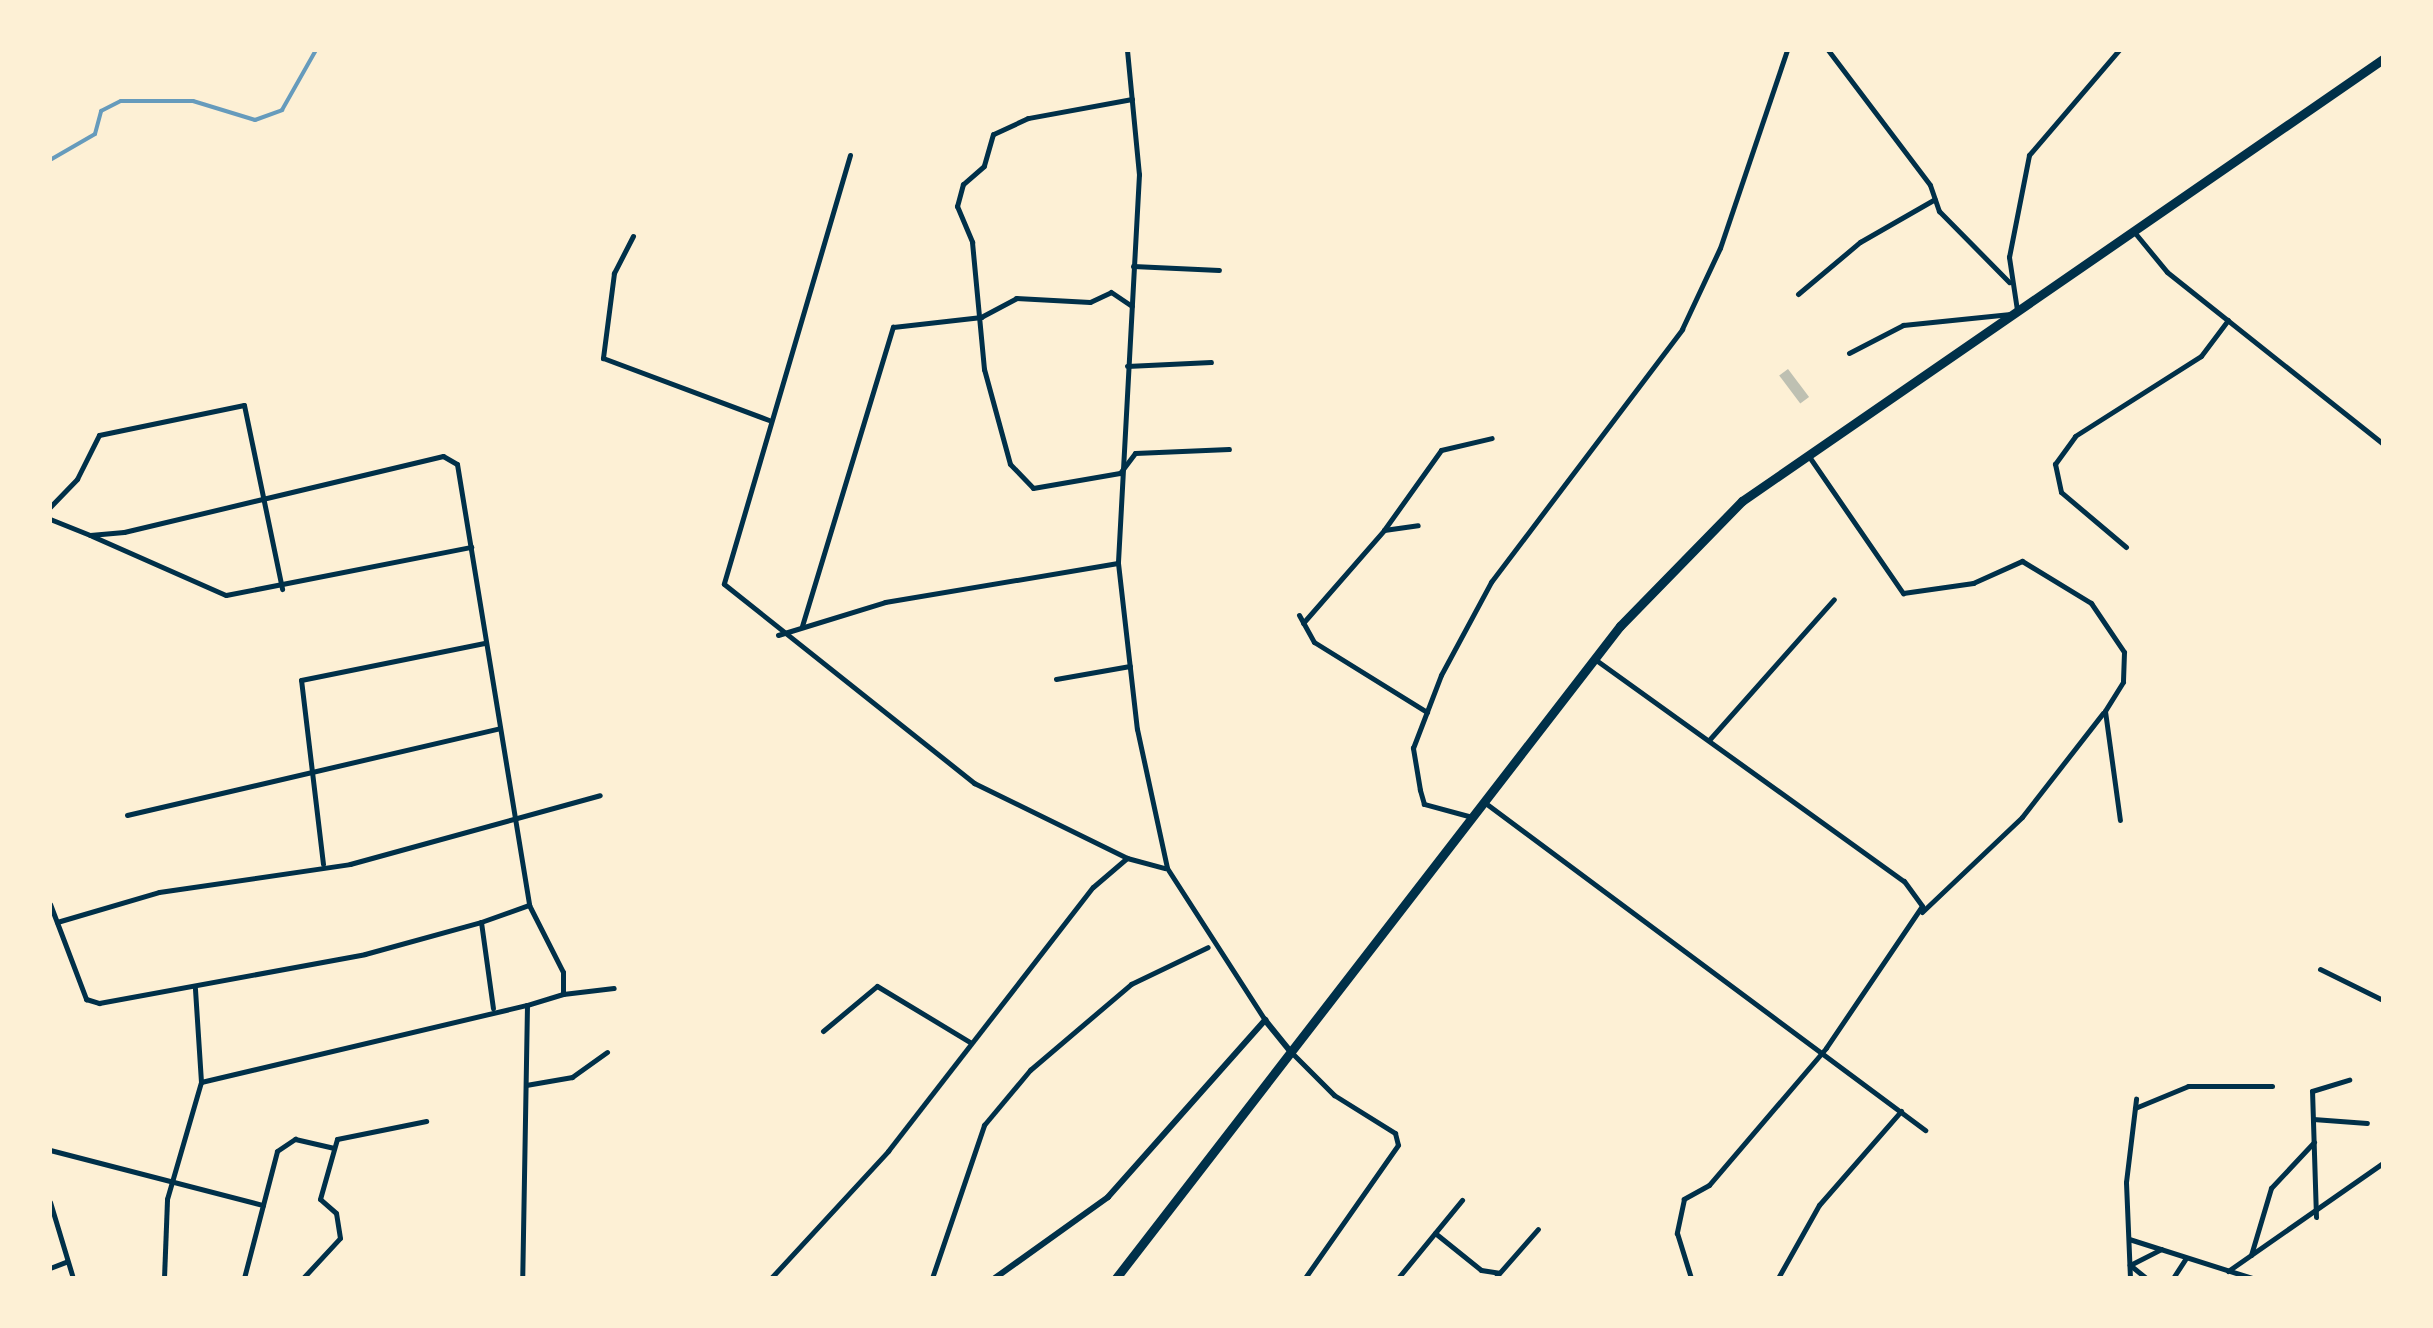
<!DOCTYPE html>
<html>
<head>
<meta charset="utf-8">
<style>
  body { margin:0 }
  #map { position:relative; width:2433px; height:1328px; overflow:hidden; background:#fdf0d5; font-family:"DejaVu Sans",sans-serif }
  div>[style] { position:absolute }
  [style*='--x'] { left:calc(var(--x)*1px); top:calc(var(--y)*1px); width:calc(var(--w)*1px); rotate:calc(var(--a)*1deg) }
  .stream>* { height:4px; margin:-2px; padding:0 2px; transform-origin:2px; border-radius:2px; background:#669bbc }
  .building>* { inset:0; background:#bec0b2; transform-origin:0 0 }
  .minor>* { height:5px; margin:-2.5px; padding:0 2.5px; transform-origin:2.5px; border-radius:2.5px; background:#003049 }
  .tertiary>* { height:6px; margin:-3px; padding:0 3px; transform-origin:3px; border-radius:3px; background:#003049 }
  .trunk>* { height:9px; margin:-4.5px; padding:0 4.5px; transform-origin:4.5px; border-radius:4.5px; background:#003049 }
  span { translate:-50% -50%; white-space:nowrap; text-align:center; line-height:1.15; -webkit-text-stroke:8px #fdf0d5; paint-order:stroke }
  .frame { position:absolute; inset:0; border:52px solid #fdf0d5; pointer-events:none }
</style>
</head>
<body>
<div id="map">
  <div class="stream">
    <div style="--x:50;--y:160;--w:52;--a:-30"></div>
    <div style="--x:95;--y:134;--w:24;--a:-75"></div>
    <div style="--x:101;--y:111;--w:22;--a:-27"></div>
    <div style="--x:121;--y:101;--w:72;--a:0"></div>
    <div style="--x:193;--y:101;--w:65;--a:17"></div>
    <div style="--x:255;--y:120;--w:29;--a:-20"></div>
    <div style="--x:282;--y:110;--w:69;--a:-60.5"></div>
  </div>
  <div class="building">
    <div style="left:1788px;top:369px;width:35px;height:11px;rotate:53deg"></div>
  </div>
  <div class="minor">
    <div style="--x:1127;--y:50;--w:125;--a:84.5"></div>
    <div style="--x:1139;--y:174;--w:390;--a:93.1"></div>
    <div style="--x:1118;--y:563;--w:167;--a:83.5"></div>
    <div style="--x:1137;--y:729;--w:142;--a:77.8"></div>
    <div style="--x:1167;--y:868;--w:181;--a:57.2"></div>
    <div style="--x:1828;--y:50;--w:169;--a:52.9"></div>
    <div style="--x:1930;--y:185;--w:28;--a:71"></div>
    <div style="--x:1939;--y:211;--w:100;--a:45.4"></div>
    <div style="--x:1132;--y:99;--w:106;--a:169.6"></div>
    <div style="--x:1028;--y:118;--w:38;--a:155"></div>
    <div style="--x:993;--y:134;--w:33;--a:106"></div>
    <div style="--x:984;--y:166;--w:28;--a:139"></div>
    <div style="--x:963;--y:184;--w:23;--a:105"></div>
    <div style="--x:957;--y:206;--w:39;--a:67"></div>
    <div style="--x:972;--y:242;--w:128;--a:84.6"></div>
    <div style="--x:984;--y:369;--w:98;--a:74.7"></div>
    <div style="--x:1010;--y:464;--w:33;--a:46"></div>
    <div style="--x:1033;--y:488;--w:88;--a:-9.8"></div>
    <div style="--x:1120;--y:473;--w:25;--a:-53"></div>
    <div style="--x:1135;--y:453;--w:94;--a:-2.4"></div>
    <div style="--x:850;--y:155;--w:447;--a:106.4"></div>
    <div style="--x:724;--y:584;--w:320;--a:38.5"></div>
    <div style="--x:974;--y:783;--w:170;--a:26.1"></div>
    <div style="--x:2135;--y:233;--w:50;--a:50.6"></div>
    <div style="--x:2167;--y:272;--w:276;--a:38.5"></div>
    <div style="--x:633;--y:236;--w:42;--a:117.2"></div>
    <div style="--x:614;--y:273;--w:86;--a:97.4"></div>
    <div style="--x:603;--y:358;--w:177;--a:20.5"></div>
    <div style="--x:1133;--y:266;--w:86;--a:2.7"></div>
    <div style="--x:1798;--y:294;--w:81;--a:-40"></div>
    <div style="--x:1860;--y:242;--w:86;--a:-29.8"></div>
    <div style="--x:2017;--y:310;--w:54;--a:-98.6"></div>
    <div style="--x:2009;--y:257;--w:104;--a:-78.9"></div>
    <div style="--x:2029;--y:155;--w:138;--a:-49.4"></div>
    <div style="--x:1849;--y:353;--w:61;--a:-27.4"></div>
    <div style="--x:1903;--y:325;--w:108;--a:-5.9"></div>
    <div style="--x:1127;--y:366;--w:84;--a:-2.7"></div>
    <div style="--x:1808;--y:455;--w:168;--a:55.5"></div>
    <div style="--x:1903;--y:593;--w:71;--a:-8.1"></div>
    <div style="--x:1973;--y:583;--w:54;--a:-24.2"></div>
    <div style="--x:2022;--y:561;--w:81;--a:31.3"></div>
    <div style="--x:2091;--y:603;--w:59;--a:56"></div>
    <div style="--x:2124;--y:652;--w:30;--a:92"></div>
    <div style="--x:2123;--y:682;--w:34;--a:122"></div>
    <div style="--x:2105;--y:711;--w:110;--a:82.2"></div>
    <div style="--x:50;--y:507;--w:39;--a:-46"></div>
    <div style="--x:77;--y:479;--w:49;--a:-63.4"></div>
    <div style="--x:99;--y:435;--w:148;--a:-11.7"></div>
    <div style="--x:244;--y:405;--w:188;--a:78.3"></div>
    <div style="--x:50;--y:519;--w:43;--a:21.8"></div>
    <div style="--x:90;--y:535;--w:34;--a:-5"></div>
    <div style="--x:124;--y:532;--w:328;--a:-13.4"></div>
    <div style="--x:443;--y:456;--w:16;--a:30"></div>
    <div style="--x:457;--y:464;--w:447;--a:80.7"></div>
    <div style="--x:529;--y:905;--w:75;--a:63.1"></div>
    <div style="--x:563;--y:972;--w:22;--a:90"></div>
    <div style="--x:563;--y:994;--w:38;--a:163"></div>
    <div style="--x:527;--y:1005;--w:273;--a:91"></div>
    <div style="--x:1384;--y:530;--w:98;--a:-54.5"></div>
    <div style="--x:1441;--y:450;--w:52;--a:-13.2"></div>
    <div style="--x:92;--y:536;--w:146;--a:23.8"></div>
    <div style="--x:226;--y:595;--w:250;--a:-11.1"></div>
    <div style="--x:2126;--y:547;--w:85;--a:-139.8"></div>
    <div style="--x:2061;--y:492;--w:29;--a:-102"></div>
    <div style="--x:2055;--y:464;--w:34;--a:-54"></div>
    <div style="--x:2075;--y:436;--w:149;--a:-32.4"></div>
    <div style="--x:2201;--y:356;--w:45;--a:-53.1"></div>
    <div style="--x:1299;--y:615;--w:31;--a:61"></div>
    <div style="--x:1314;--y:642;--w:133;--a:31.8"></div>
    <div style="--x:1303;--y:623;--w:123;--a:-48.9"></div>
    <div style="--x:1384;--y:530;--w:34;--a:-8"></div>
    <div style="--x:802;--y:626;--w:313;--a:-73.1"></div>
    <div style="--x:893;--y:327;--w:89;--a:-6.5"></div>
    <div style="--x:981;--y:317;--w:40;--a:-28"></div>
    <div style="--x:1016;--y:298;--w:74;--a:3.1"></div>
    <div style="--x:1090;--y:302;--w:23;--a:-25"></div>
    <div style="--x:1111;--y:292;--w:25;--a:34"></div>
    <div style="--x:778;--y:635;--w:112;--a:-17.1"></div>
    <div style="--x:885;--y:602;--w:236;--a:-9.5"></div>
    <div style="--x:1596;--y:660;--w:379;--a:35.7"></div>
    <div style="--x:1904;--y:881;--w:31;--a:54"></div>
    <div style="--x:1922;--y:906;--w:171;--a:124.1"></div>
    <div style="--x:1826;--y:1048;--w:180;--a:130.5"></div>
    <div style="--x:1709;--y:1185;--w:29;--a:151"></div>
    <div style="--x:1684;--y:1199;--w:35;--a:102"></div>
    <div style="--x:1677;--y:1233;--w:47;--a:72.7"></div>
    <div style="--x:1056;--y:679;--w:75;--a:-10"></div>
    <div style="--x:1709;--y:740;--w:188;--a:-48.4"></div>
    <div style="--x:1484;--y:802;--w:550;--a:36.64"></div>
    <div style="--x:127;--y:815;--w:381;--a:-13.1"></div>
    <div style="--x:1472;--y:817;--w:50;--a:-164.8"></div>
    <div style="--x:1424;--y:804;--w:15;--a:-106"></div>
    <div style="--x:1420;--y:790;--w:43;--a:-99.5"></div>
    <div style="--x:1413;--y:748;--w:78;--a:-69"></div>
    <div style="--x:1441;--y:675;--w:106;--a:-61.7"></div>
    <div style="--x:1491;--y:582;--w:317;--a:-52.9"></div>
    <div style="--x:1682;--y:329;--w:89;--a:-64.9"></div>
    <div style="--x:1720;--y:248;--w:209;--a:-71.3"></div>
    <div style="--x:323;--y:864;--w:185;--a:-96.8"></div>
    <div style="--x:301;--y:680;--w:187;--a:-11.4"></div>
    <div style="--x:50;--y:904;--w:102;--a:69.2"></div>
    <div style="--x:86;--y:999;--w:14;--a:17"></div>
    <div style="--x:99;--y:1003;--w:270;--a:-10.4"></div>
    <div style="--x:365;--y:954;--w:120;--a:-15.4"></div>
    <div style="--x:481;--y:922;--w:87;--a:82.1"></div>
    <div style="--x:1922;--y:912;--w:138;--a:-43.5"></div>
    <div style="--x:2022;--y:817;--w:132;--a:-52.1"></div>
    <div style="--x:57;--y:922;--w:106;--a:-16.4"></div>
    <div style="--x:159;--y:892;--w:193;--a:-8.3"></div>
    <div style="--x:350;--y:864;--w:259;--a:-15.4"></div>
    <div style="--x:481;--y:922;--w:51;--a:-19.5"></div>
    <div style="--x:2320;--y:969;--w:70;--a:26.2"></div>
    <div style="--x:563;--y:994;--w:51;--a:-6.7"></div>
    <div style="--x:823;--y:1031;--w:70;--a:-39.8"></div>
    <div style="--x:877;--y:986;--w:109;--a:31.1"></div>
    <div style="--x:1291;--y:1052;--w:61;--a:45"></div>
    <div style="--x:1334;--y:1095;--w:72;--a:31.9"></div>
    <div style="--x:1395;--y:1133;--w:12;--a:76"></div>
    <div style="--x:1398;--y:1145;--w:162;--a:125"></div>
    <div style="--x:201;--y:1082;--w:335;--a:-13.3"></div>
    <div style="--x:526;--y:1085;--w:47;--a:-9.9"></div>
    <div style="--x:572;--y:1077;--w:43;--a:-35.5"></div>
    <div style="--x:2135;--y:1108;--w:57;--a:-22.5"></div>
    <div style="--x:2188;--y:1086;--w:84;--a:0"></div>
    <div style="--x:2313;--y:1119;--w:54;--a:4.2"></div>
    <div style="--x:50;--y:1150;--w:220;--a:14.5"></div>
    <div style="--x:50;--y:1202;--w:79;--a:73.2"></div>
    <div style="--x:2316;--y:1217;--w:126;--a:-91.8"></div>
    <div style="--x:2312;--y:1091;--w:39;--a:-17"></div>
    <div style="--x:1435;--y:1233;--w:59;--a:38.8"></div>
    <div style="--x:1481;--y:1270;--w:18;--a:9"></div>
    <div style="--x:2129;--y:1239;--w:129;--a:17.6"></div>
    <div style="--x:2251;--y:1255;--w:70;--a:-73.4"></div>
    <div style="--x:2271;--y:1188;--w:63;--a:-46.9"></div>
    <div style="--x:50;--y:1268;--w:17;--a:-21"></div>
    <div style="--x:2228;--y:1271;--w:189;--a:-34.9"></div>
    <div style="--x:164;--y:1278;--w:79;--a:-87.8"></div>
    <div style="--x:167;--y:1199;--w:122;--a:-73.8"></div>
    <div style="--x:201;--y:1082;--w:94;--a:-93.7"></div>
    <div style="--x:244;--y:1278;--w:131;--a:-75.4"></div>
    <div style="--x:277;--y:1151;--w:22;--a:-34"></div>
    <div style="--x:295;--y:1139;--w:39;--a:13"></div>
    <div style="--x:303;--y:1278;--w:54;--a:-47.2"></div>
    <div style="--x:340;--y:1238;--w:25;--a:-99"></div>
    <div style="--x:336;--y:1213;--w:21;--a:-139"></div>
    <div style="--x:320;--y:1199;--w:62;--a:-74.2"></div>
    <div style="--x:337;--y:1139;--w:91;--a:-11.4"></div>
    <div style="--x:771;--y:1278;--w:173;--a:-47.3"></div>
    <div style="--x:888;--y:1151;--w:334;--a:-52.2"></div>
    <div style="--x:1093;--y:887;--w:45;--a:-40.5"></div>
    <div style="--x:1127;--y:858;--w:39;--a:15"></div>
    <div style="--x:932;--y:1278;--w:162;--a:-71.2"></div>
    <div style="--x:984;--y:1125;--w:72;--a:-50.1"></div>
    <div style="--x:1030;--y:1070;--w:133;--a:-40.4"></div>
    <div style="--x:1131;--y:984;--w:85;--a:-25.7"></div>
    <div style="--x:1398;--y:1278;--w:101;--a:-50.6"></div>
    <div style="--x:1495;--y:1278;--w:65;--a:-48.7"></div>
    <div style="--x:1778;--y:1278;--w:84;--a:-60.7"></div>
    <div style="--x:1819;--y:1205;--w:125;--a:-48.9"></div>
    <div style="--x:2130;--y:1278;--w:96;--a:-92.4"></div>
    <div style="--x:2126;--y:1182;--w:84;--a:-83.1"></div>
    <div style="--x:2146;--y:1278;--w:21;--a:-141"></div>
    <div style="--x:2130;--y:1265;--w:35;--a:-27"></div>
    <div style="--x:2173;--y:1278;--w:24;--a:-57"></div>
  </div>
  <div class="tertiary">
    <div style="--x:995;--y:1278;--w:139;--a:-35.6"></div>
    <div style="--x:1108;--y:1197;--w:237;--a:-48.4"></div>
    <div style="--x:1265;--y:1020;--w:38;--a:51"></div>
  </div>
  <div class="trunk">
    <div style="--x:1116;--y:1278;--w:824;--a:-52.3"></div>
    <div style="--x:1620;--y:626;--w:175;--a:-45.7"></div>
    <div style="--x:1742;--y:501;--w:779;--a:-34.59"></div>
  </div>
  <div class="frame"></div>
</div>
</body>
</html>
